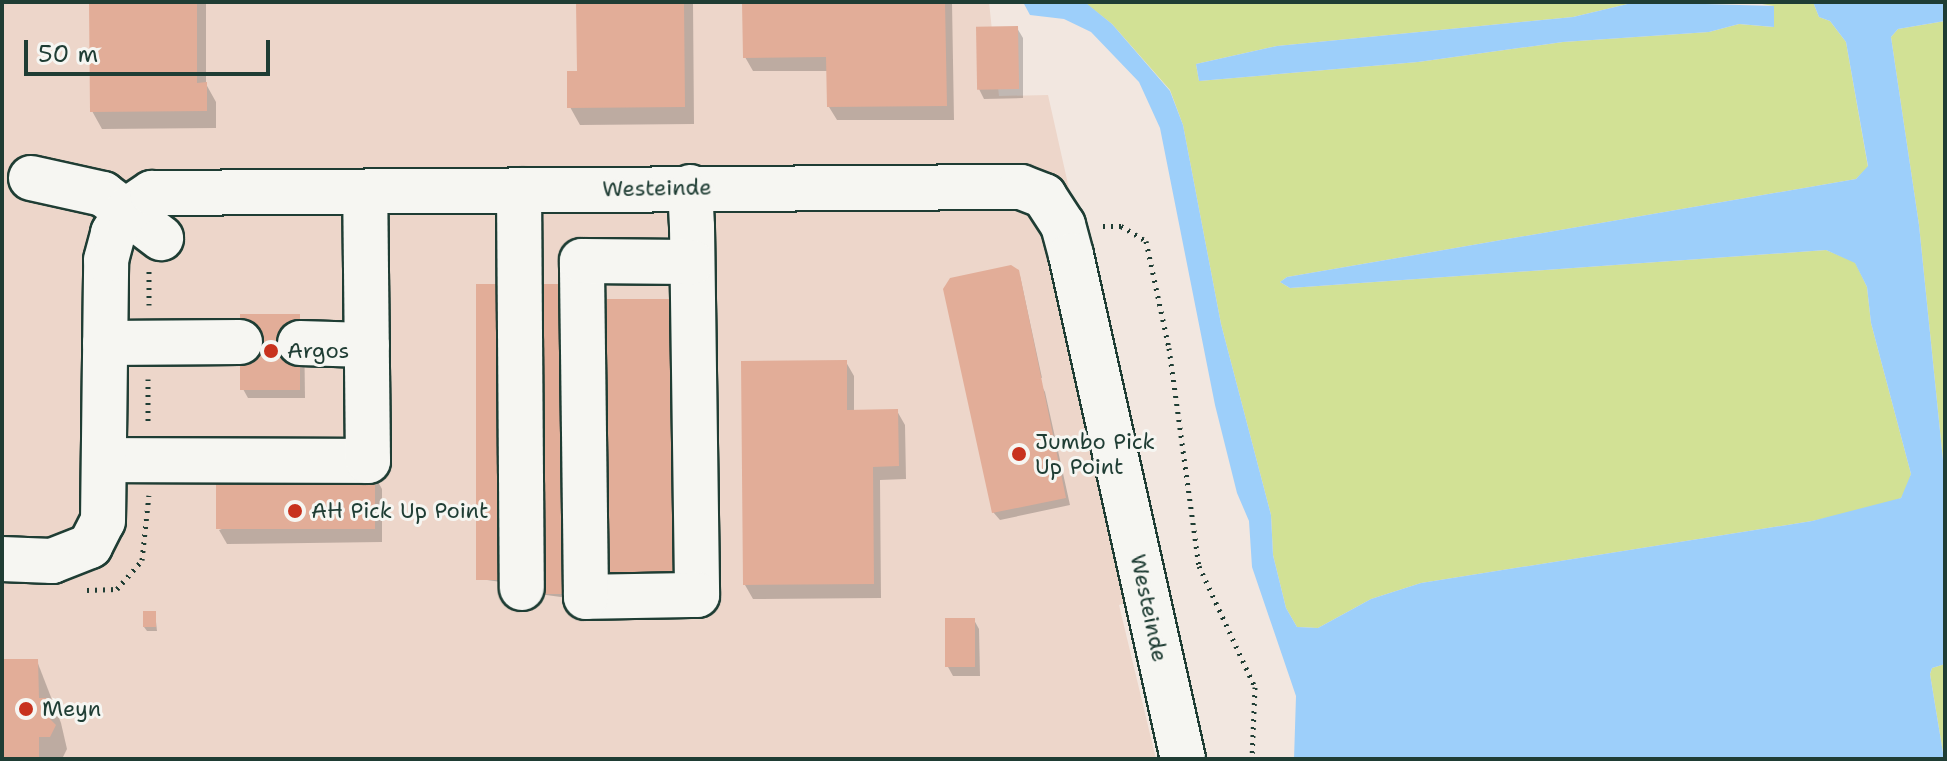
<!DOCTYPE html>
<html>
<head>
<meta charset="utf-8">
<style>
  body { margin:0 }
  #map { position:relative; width:1947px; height:761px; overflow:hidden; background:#f2e7e0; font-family:"Shantell Sans",sans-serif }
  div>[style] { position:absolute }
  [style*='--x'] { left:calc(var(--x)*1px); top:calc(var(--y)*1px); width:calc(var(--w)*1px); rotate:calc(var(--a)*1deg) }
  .built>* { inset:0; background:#edd6ca }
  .green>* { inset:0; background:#d2e195 }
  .water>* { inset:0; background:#9dcffa }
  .shadow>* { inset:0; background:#0003 }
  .building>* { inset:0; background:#e2ad98; transform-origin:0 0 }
  .path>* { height:5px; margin-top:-2.5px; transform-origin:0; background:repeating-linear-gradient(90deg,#1f3d34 0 2px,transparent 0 8px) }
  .roads { filter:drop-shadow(2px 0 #1f3d34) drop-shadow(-2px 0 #1f3d34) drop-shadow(0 2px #1f3d34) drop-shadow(0 -2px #1f3d34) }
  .minor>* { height:44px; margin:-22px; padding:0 22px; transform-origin:22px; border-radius:22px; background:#f6f6f2 }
  .dots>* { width:22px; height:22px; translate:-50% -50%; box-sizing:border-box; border:4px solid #f6f6f2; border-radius:50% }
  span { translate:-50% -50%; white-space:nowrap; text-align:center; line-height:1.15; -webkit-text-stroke:6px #f6f6f2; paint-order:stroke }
  .street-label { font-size:22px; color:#1f3d34 }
  .poi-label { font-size:22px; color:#1f3d34 }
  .left { translate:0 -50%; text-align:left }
  .frame { position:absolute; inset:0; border:4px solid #1f3d34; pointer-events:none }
  .scale { position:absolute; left:24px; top:40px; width:246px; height:36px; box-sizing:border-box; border:4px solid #1f3d34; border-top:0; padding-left:10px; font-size:24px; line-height:28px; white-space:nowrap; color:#1f3d34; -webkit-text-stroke:6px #f6f6f2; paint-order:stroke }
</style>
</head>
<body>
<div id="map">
  <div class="built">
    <div style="clip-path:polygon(2px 2px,989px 2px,999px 96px,1048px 95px,1160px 594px,1119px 605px,1156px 759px,2px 759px)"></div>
  </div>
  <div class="green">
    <div style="clip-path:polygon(1084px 2px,1636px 2px,1573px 17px,1277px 46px,1196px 64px,1199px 81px,1418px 62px,1563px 42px,1709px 32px,1739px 24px,1773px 27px,1774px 6px,1750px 2px,1813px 2px,1819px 17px,1830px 21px,1846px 42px,1868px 167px,1856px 179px,1287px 277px,1280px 282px,1290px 288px,1826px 250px,1855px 262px,1867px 287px,1871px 323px,1911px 474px,1907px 488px,1901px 498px,1877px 507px,1812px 521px,1421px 583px,1371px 599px,1318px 628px,1297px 627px,1286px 608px,1273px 555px,1271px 515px,1221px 324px,1183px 125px,1170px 90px,1112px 24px)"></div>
    <div style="clip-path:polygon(1945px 21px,1945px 480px,1919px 225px,1891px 37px,1898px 29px)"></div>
    <div style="clip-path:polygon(1945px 664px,1945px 759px,1944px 759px,1930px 674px,1932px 668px)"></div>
  </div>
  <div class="water">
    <div style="clip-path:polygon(1023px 2px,1086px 3px,1112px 24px,1170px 91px,1183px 125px,1221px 324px,1271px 515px,1273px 555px,1286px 608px,1297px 627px,1318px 628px,1371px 599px,1421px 583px,1812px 521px,1901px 498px,1911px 474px,1871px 323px,1867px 287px,1855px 263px,1826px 250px,1290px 288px,1280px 282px,1287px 277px,1856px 179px,1868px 166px,1846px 42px,1830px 21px,1819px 17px,1813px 2px,1945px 2px,1945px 21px,1898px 29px,1891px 37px,1919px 225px,1945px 480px,1945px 664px,1932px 668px,1930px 674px,1944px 759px,1294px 759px,1296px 696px,1252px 567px,1249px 521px,1237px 493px,1215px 405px,1160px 128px,1139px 82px,1091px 32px,1064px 19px,1030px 15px)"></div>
    <div style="clip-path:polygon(1636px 2px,1774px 6px,1774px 27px,1739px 24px,1709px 32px,1563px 42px,1418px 62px,1199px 81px,1196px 64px,1277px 46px,1573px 17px)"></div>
  </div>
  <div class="shadow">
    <div style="clip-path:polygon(91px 2px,206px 2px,206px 84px,216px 102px,216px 128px,102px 129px,92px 111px)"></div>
    <div style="clip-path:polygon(578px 2px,693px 2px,694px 124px,580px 125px,570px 107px,579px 73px)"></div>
    <div style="clip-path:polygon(744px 2px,952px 2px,954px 120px,837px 120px,829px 107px,828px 71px,753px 71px,745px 57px)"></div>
    <div style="clip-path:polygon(1017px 28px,1023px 38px,1023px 98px,984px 99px,979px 89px)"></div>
    <div style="clip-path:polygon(1020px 276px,1042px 378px,1036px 376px,1045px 392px,1070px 505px,1000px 520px,993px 512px)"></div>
    <div style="clip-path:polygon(478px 286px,508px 583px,480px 579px)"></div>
    <div style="clip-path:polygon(298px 316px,304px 325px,305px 398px,248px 398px,243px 389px)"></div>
    <div style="clip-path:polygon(846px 362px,854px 376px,854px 412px,897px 411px,905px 425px,906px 479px,880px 480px,881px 598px,753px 599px,745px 585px)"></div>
    <div style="clip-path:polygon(374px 475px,382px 489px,382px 542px,227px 544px,219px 530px)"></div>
    <div style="clip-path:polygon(568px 593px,568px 598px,539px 594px)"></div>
    <div style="clip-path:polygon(155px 613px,157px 631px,147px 631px,144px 627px)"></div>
    <div style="clip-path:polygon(974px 620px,979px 629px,980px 676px,953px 676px,948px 667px)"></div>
    <div style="clip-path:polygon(2px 661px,37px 661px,61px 723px,67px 749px,62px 759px,2px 759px)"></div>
  </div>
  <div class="building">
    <div style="clip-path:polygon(89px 2px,197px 2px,197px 83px,207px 82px,207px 111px,90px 112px)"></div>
    <div style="clip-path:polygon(576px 2px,684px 2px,685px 107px,567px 108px,567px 71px,577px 71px)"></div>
    <div style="clip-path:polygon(742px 2px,945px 2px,947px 106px,827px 107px,826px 57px,743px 58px)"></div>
    <div style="left:1018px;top:26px;width:63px;height:42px;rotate:89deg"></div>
    <div style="clip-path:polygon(1011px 265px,1019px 270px,1066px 498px,992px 513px,943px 289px,950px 278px)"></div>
    <div style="left:506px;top:284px;width:296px;height:30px;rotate:90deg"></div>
    <div style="left:535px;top:284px;width:29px;height:310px"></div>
    <div style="left:680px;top:299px;width:288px;height:73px;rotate:90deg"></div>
    <div style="left:240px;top:314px;width:60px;height:76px"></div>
    <div style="clip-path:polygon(847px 360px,847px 410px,898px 409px,899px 466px,873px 467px,874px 584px,743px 585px,741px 361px)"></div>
    <div style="left:375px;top:473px;width:56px;height:159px;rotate:90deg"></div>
    <div style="left:143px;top:611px;width:13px;height:16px"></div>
    <div style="left:945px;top:618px;width:30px;height:49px"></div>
    <div style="clip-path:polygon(2px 659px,38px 659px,39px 698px,49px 698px,50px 719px,56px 725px,50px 737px,39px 737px,39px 759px,2px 759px)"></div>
  </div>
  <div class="path">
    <div style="--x:1103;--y:226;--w:18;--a:0"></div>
    <div style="--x:1121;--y:226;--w:29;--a:31"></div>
    <div style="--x:1146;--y:241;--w:109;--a:77.9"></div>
    <div style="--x:1169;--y:348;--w:220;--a:82.2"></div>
    <div style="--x:1199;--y:566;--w:133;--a:65.2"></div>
    <div style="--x:1255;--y:687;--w:72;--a:92.4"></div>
    <div style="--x:149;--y:305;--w:34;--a:-90"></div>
    <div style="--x:148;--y:379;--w:46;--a:90"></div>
    <div style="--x:87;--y:590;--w:30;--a:-2"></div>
    <div style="--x:117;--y:589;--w:38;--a:-49"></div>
    <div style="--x:142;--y:560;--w:65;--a:-83.9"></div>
  </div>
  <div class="roads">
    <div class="minor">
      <div style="--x:31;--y:178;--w:74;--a:12.5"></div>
      <div style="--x:103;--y:194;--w:73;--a:37.2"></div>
      <div style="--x:690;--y:187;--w:40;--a:87.1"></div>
      <div style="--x:692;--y:227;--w:368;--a:89.2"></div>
      <div style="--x:697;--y:595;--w:111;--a:179"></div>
      <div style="--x:586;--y:597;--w:336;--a:-90.7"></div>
      <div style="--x:582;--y:261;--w:110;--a:0.5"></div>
      <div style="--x:519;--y:190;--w:398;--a:89.6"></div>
      <div style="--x:105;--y:343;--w:135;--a:-0.4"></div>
      <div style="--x:300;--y:343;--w:67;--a:1.7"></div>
      <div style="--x:107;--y:460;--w:261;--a:0.2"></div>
      <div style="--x:368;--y:461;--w:269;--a:-90.6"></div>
      <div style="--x:2;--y:559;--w:50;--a:2.3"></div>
      <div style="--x:52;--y:561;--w:41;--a:-21.5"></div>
      <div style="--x:90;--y:546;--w:28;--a:-63"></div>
      <div style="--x:103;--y:521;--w:261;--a:-89.3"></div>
      <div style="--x:106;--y:260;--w:28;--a:-75"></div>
      <div style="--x:113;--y:233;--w:28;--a:-58"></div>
      <div style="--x:128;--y:209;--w:29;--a:-34"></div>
      <div style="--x:152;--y:193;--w:869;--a:-0.4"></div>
      <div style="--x:1021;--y:187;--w:25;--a:21"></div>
      <div style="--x:1044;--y:196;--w:35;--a:57"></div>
      <div style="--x:1063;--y:225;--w:31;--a:75"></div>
      <div style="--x:1071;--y:255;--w:516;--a:77.47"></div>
    </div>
  </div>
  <div class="dots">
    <div style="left:271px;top:351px;background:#c8321e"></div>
    <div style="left:1019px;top:454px;background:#c8321e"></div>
    <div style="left:295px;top:511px;background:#c8321e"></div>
    <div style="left:26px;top:709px;background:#c8321e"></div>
  </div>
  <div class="street-label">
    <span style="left:657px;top:188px;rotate:-1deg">Westeinde</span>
    <span style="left:1149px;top:608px;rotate:78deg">Westeinde</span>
  </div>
  <div class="poi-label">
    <span class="left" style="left:287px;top:351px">Argos</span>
    <span class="left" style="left:1035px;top:454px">Jumbo Pick<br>Up Point</span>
    <span class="left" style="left:311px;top:511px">AH Pick Up Point</span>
    <span class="left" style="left:42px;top:709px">Meyn</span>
  </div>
  <div class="frame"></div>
  <div class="scale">50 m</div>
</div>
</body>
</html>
